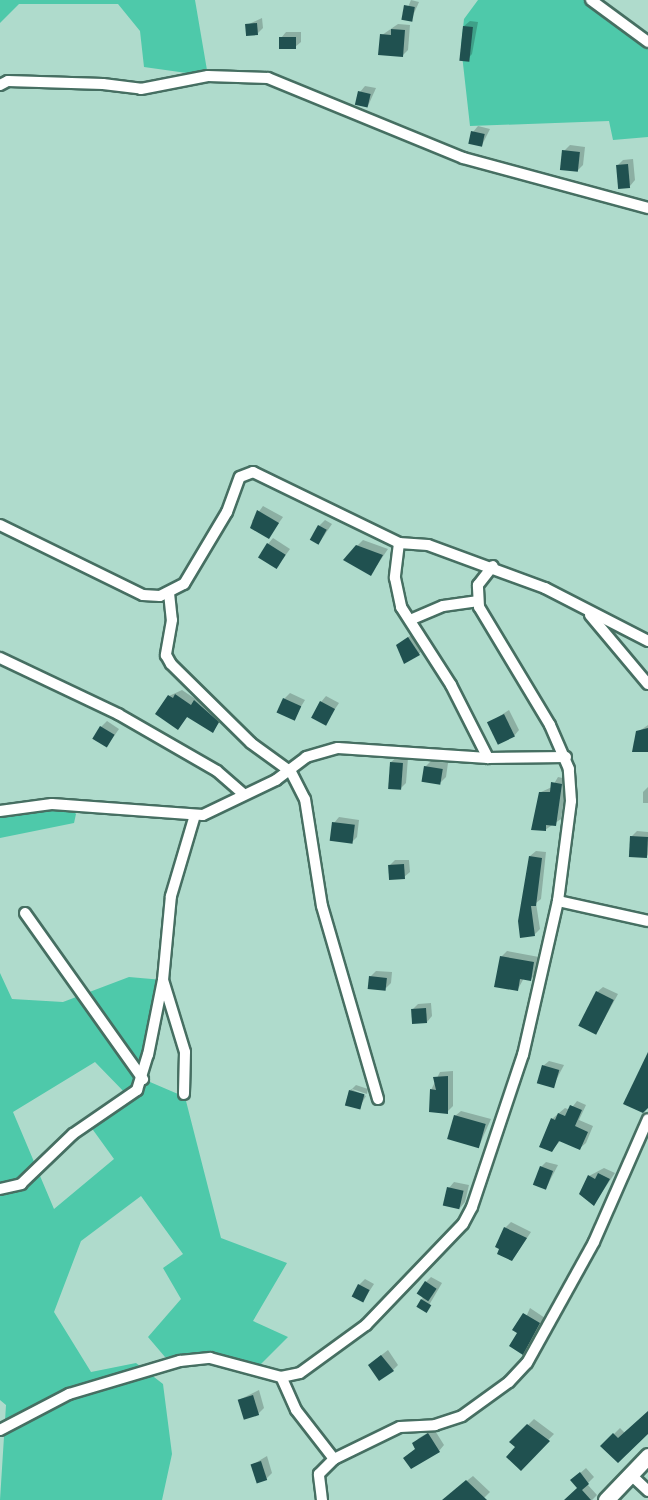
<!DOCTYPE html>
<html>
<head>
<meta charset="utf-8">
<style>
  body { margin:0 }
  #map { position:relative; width:648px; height:1500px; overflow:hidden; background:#afdbcc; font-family:"IBM Plex Serif",serif }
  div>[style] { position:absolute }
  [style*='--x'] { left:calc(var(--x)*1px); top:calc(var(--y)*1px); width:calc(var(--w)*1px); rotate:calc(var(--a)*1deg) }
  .green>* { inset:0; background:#4ec9aa }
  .shadow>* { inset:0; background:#0003 }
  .building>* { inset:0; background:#205150; transform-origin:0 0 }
  .roads { filter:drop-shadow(2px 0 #466f62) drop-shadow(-2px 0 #466f62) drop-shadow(0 2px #466f62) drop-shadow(0 -2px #466f62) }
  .street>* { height:10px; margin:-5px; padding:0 5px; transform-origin:5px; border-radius:5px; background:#fff }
  .secondary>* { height:15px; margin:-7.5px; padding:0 7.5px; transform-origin:7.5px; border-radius:7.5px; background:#fff }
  span { translate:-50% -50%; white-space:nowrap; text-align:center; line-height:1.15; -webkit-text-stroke:6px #afdbcc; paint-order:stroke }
</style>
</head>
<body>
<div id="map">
  <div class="green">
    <div style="clip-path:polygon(0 0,195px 0,208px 76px,144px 67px,140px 31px,118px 4px,19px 4px,0 23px)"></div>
    <div style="clip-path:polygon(478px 0,591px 0,648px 42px,648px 137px,613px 140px,609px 121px,470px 126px,461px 46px,464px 19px)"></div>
    <div style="clip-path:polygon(68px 805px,76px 814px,74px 823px,0 838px,0 811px)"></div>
    <div style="clip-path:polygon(evenodd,0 973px,12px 999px,63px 1002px,129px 977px,163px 980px,143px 1079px,185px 1097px,221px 1238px,287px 1263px,253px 1321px,288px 1337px,254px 1371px,196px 1355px,165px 1357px,148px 1337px,181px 1299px,163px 1268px,183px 1254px,141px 1196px,81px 1241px,54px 1312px,91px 1372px,136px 1363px,163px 1384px,172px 1454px,162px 1500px,0 1500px,6px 1405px,0 1400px,0 973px,95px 1062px,130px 1098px,88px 1123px,114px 1159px,54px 1209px,13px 1112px,95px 1062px)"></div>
  </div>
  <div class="shadow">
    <div style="clip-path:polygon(411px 0,419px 2px,411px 20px,403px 19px)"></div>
    <div style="clip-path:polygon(262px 18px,263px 28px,258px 33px,247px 25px)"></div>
    <div style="clip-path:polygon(470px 21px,478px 22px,472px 54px,467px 60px,464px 26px)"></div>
    <div style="clip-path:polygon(398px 24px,410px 25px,408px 50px,402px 56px,382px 35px)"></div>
    <div style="clip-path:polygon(286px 32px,301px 32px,301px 42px,295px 47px,281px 38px)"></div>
    <div style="clip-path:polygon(365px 86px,376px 88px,368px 106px,360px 92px)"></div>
    <div style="clip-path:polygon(478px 126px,490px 129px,482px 145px,473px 132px)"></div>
    <div style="clip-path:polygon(570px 145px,585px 147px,583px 165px,577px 171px,564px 151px)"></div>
    <div style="clip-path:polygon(633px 159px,635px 180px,630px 186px,617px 166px,623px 160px)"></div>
    <div style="clip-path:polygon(263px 506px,283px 517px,269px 537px,252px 521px)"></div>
    <div style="clip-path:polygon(325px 520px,332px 524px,319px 543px,319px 526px)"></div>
    <div style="clip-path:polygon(273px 538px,290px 549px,277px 567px,268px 544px)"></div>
    <div style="clip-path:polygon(363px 540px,388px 549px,371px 574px,357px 546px)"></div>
    <div style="clip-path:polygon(414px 633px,424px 648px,419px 654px,397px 645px)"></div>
    <div style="clip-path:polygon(182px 690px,197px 700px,201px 696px,224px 716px,213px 731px,188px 716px,178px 728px,169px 696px)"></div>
    <div style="clip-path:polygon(290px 693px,305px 700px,294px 718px,284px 699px)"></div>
    <div style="clip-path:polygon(326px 696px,339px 703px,325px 724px,321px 702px)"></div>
    <div style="clip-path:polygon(509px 710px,519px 730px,514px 736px,489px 723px)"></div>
    <div style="clip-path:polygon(107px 721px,119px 729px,107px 746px,101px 727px)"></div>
    <div style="clip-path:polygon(648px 725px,648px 751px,638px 732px)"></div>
    <div style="clip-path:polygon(397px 757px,408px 758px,406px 783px,400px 789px,391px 762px)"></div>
    <div style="clip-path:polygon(431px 761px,448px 763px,446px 777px,441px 782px,425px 767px)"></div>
    <div style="clip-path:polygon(558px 777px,567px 779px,561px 819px,545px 830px,541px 792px,552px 787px)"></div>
    <div style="clip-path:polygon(648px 787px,648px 803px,643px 803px,643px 792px)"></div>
    <div style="clip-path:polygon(339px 817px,359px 820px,357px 837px,352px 842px,334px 823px)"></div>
    <div style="clip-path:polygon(637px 831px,648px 832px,648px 856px,631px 837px)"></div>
    <div style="clip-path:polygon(536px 851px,546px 852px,541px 899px,536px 903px,540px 929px,534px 935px,522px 936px,530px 856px)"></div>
    <div style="clip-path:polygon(395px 860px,409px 860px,410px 872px,404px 877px,389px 866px)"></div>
    <div style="clip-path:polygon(507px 951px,539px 957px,536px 974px,531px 979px,524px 978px,518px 989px,501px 957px)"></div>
    <div style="clip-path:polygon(376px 971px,392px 972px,391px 983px,386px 988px,370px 977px)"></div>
    <div style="clip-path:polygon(603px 987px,618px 994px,596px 1034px,597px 992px)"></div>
    <div style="clip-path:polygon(431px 1003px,432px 1016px,427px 1022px,412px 1010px,418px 1004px)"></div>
    <div style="clip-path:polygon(549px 1061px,564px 1065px,553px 1086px,543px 1066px)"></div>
    <div style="clip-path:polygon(453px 1071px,453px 1106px,447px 1112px,431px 1090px,440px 1072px)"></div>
    <div style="clip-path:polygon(356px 1085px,368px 1089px,367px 1094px,352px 1089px)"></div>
    <div style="clip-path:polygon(351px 1089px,366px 1096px,359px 1108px,350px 1091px)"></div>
    <div style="clip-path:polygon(577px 1101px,586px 1105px,579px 1120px,593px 1126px,586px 1143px,580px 1148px,561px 1140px,552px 1150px,552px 1119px,565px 1108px,570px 1110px)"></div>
    <div style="clip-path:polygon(461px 1111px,491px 1119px,479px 1146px,455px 1116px)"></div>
    <div style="clip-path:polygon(546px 1162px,558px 1165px,546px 1188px,541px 1167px)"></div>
    <div style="clip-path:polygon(604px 1168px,615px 1173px,594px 1204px,589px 1176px)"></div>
    <div style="clip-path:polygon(454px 1182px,469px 1185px,465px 1202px,460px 1208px,449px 1188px)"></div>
    <div style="clip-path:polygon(511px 1222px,531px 1232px,517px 1253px,501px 1248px,505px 1228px)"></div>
    <div style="clip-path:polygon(431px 1277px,442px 1283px,425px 1312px,422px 1300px,426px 1282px)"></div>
    <div style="clip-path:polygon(365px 1279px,374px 1284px,363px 1301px,359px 1285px)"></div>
    <div style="clip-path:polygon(530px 1308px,545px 1318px,523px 1353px,519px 1333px)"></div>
    <div style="clip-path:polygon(388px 1350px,398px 1365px,393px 1370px,375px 1360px)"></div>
    <div style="clip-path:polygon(259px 1390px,264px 1408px,258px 1414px,239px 1400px)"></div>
    <div style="clip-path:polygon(648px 1413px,648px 1432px,602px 1446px,620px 1428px,625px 1433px)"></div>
    <div style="clip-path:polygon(534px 1419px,554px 1434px,520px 1469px,517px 1447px,511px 1442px)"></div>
    <div style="clip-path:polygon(434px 1429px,444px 1445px,439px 1451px,405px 1458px,417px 1448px,414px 1443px,419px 1438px)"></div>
    <div style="clip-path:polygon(267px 1456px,272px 1473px,266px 1479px,252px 1465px)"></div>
    <div style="clip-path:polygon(586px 1468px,594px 1477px,587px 1484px,597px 1495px,592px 1500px,565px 1500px,579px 1488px,578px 1475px)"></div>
    <div style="clip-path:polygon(473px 1476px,490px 1492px,482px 1500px,450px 1494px)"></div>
  </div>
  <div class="building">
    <div style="left:404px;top:5px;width:11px;height:15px;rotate:10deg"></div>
    <div style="left:257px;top:23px;width:12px;height:12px;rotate:85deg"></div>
    <div style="left:463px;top:26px;width:10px;height:35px;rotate:6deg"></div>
    <div style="clip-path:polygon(391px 29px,405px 30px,403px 57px,378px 55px,380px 34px,391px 35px)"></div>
    <div style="left:279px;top:37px;width:17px;height:12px"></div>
    <div style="left:358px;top:91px;width:13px;height:14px;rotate:13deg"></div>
    <div style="left:471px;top:131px;width:14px;height:13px;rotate:12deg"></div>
    <div style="left:562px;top:150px;width:18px;height:20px;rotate:6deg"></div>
    <div style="left:628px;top:164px;width:24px;height:12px;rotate:85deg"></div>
    <div style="clip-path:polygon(257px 510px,279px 523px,269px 539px,250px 528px)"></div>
    <div style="left:318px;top:525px;width:10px;height:17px;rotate:29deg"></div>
    <div style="left:267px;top:543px;width:22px;height:17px;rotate:32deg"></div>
    <div style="clip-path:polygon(356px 545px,383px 555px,371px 576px,343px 560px)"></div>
    <div style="clip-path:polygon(408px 637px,420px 655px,404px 664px,396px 645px)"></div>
    <div style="clip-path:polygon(175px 694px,191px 705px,194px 700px,219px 722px,213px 733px,187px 717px,178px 730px,155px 714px,168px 695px,173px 698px)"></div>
    <div style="left:283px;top:698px;width:20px;height:16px;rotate:24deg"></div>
    <div style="left:320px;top:701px;width:17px;height:19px;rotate:28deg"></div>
    <div style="left:504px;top:714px;width:25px;height:19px;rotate:64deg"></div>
    <div style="left:100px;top:726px;width:17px;height:15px;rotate:31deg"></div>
    <div style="clip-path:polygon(648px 728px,648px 752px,632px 752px,636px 731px)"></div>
    <div style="left:390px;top:762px;width:13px;height:27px;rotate:4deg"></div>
    <div style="left:424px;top:766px;width:19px;height:16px;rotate:9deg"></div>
    <div style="clip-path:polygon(551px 782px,562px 784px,556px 826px,546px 825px,546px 831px,531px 830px,539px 792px,550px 792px)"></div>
    <div style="left:332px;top:822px;width:23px;height:19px;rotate:7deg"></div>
    <div style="left:630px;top:836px;width:18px;height:21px;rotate:3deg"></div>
    <div style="clip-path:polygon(529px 856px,542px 858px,536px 906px,531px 906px,535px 936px,520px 938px,518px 921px)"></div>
    <div style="left:404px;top:864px;width:15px;height:16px;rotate:86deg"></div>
    <div style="clip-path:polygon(500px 956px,534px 962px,531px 981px,520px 979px,518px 991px,494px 987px)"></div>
    <div style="left:369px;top:976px;width:18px;height:13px;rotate:6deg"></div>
    <div style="left:596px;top:991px;width:20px;height:39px;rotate:27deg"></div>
    <div style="left:426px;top:1008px;width:15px;height:15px;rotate:86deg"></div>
    <div style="clip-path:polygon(648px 1052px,648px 1108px,643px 1113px,623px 1104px)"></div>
    <div style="left:542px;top:1065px;width:18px;height:19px;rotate:16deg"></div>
    <div style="clip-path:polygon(448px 1076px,448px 1114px,429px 1112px,430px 1089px,436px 1090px,433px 1077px)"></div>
    <div style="left:349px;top:1090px;width:16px;height:16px;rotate:15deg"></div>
    <div style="clip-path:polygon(570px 1105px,582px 1110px,575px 1126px,588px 1132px,580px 1150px,559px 1141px,552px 1152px,539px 1147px,551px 1118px,555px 1120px,558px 1113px,565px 1116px)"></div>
    <div style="left:454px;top:1115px;width:33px;height:25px;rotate:16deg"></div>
    <div style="left:540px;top:1166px;width:14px;height:20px;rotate:21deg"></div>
    <div style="clip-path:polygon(598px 1173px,610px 1179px,594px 1206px,579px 1194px,588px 1175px,595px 1179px)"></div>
    <div style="left:447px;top:1187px;width:17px;height:19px;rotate:13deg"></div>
    <div style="clip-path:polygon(504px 1227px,527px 1238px,512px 1261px,497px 1254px,499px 1249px,495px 1247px)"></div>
    <div style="left:425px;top:1281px;width:14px;height:15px;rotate:34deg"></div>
    <div style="left:358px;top:1284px;width:13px;height:14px;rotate:27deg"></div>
    <div style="left:421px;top:1299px;width:12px;height:9px;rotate:31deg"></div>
    <div style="clip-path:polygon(523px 1313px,540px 1323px,523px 1355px,509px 1346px,517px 1333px,512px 1330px)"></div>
    <div style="clip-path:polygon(381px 1355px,394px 1371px,379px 1381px,368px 1365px)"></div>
    <div style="left:253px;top:1395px;width:21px;height:16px;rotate:73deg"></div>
    <div style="clip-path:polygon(648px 1411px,648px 1434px,618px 1463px,600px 1446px,613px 1433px,618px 1438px)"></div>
    <div style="clip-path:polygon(527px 1424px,550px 1441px,521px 1471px,506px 1457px,515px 1447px,509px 1442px)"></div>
    <div style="clip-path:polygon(428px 1433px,440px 1452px,411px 1469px,403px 1458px,415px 1449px,412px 1443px)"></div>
    <div style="left:261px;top:1461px;width:20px;height:11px;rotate:72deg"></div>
    <div style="clip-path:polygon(580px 1472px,589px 1484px,582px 1490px,591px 1500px,564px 1500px,577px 1488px,570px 1480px)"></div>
    <div style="clip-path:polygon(466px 1480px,487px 1500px,442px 1500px)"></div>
  </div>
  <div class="roads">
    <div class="street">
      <div style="--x:591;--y:0;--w:71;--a:36.4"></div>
      <div style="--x:0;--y:85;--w:9;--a:-27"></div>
      <div style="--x:8;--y:81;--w:95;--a:1.8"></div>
      <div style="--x:103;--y:84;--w:38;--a:7"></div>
      <div style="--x:141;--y:89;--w:68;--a:-11"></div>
      <div style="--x:208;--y:76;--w:60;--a:1.9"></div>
      <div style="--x:268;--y:78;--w:211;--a:22.3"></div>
      <div style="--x:463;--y:158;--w:192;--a:15.1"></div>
      <div style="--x:0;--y:525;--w:159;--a:26.1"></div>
      <div style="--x:143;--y:595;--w:17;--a:3"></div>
      <div style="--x:160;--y:596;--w:27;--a:-27"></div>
      <div style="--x:184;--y:584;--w:84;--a:-59.2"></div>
      <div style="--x:227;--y:512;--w:37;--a:-70"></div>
      <div style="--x:240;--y:477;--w:14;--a:-21"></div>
      <div style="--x:253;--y:472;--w:162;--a:25.9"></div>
      <div style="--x:399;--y:543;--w:29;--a:4"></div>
      <div style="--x:428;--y:545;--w:125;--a:20.2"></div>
      <div style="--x:545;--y:588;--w:116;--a:27.2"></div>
      <div style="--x:399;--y:543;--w:35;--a:97"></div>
      <div style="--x:395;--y:578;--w:30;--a:78"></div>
      <div style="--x:401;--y:607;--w:93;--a:57.3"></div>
      <div style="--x:451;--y:685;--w:82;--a:63.1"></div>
      <div style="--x:169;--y:593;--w:27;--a:84"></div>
      <div style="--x:172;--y:620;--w:36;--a:100"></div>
      <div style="--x:166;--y:655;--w:10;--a:61"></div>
      <div style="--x:171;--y:664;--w:112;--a:44.6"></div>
      <div style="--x:251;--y:743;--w:49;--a:35.9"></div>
      <div style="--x:291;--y:772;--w:30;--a:63"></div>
      <div style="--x:305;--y:799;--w:108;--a:81"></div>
      <div style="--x:322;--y:906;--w:201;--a:73.8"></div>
      <div style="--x:590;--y:615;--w:90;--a:50"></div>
      <div style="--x:410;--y:620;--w:36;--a:-23"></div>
      <div style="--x:443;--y:606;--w:34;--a:-8"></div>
      <div style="--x:0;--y:658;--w:131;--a:25.4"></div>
      <div style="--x:118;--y:714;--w:114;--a:29.9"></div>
      <div style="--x:217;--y:771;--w:35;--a:41"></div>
      <div style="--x:0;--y:811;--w:52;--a:-7.7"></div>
      <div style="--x:52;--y:804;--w:151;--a:4.2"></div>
      <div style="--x:203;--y:815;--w:81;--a:-25.6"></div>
      <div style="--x:276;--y:780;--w:38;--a:-37"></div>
      <div style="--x:306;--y:757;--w:33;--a:-16"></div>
      <div style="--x:338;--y:748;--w:150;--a:3.8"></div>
      <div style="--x:488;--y:758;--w:78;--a:-0.7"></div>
      <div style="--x:558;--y:901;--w:92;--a:12.5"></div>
      <div style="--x:25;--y:913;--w:204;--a:54.6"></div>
      <div style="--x:163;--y:980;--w:84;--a:-84.6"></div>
      <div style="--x:171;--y:896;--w:84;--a:-73.5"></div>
      <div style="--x:0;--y:1189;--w:22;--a:-13"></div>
      <div style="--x:21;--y:1184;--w:72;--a:-43.9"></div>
      <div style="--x:73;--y:1134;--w:78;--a:-34.5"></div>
      <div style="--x:137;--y:1090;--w:37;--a:-73"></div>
      <div style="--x:148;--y:1055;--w:76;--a:-78.7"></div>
      <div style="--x:163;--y:980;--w:75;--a:73"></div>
      <div style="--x:185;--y:1052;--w:42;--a:91.4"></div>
      <div style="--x:0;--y:1430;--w:78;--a:-27.6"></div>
      <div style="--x:69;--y:1394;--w:116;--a:-16.6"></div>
      <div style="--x:180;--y:1361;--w:30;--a:-6"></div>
      <div style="--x:210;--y:1358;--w:73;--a:15"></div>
      <div style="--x:334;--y:1459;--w:62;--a:-127.8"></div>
      <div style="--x:296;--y:1410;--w:36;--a:-114"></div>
      <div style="--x:281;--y:1377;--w:19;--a:-12"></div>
      <div style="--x:300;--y:1373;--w:82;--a:-36"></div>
      <div style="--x:366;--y:1325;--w:140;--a:-46.2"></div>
      <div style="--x:463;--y:1224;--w:19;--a:-62"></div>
      <div style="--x:472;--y:1207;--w:160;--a:-71.5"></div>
      <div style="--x:523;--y:1055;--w:158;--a:-77.2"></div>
      <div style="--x:558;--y:901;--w:101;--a:-82.6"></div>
      <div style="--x:571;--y:801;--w:32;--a:-94"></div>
      <div style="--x:569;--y:769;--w:48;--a:-113.4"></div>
      <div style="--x:550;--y:725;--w:138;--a:-121"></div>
      <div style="--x:479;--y:607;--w:22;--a:-93"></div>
      <div style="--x:478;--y:585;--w:24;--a:-52"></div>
      <div style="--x:630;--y:1474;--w:25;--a:43"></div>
      <div style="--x:322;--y:1500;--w:26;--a:-97"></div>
      <div style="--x:319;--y:1474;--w:21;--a:-45"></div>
      <div style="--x:334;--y:1459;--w:73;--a:-25.9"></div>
      <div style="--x:400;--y:1427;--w:35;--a:-3"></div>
      <div style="--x:435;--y:1425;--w:28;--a:-18"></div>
      <div style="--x:462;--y:1416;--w:58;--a:-35.9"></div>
      <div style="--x:509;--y:1382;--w:26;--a:-47"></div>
      <div style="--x:527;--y:1363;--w:138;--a:-61"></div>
      <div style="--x:594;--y:1242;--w:134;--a:-66.3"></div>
    </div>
    <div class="secondary">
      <div style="--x:606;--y:1500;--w:61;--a:-46.3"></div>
    </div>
  </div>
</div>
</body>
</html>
